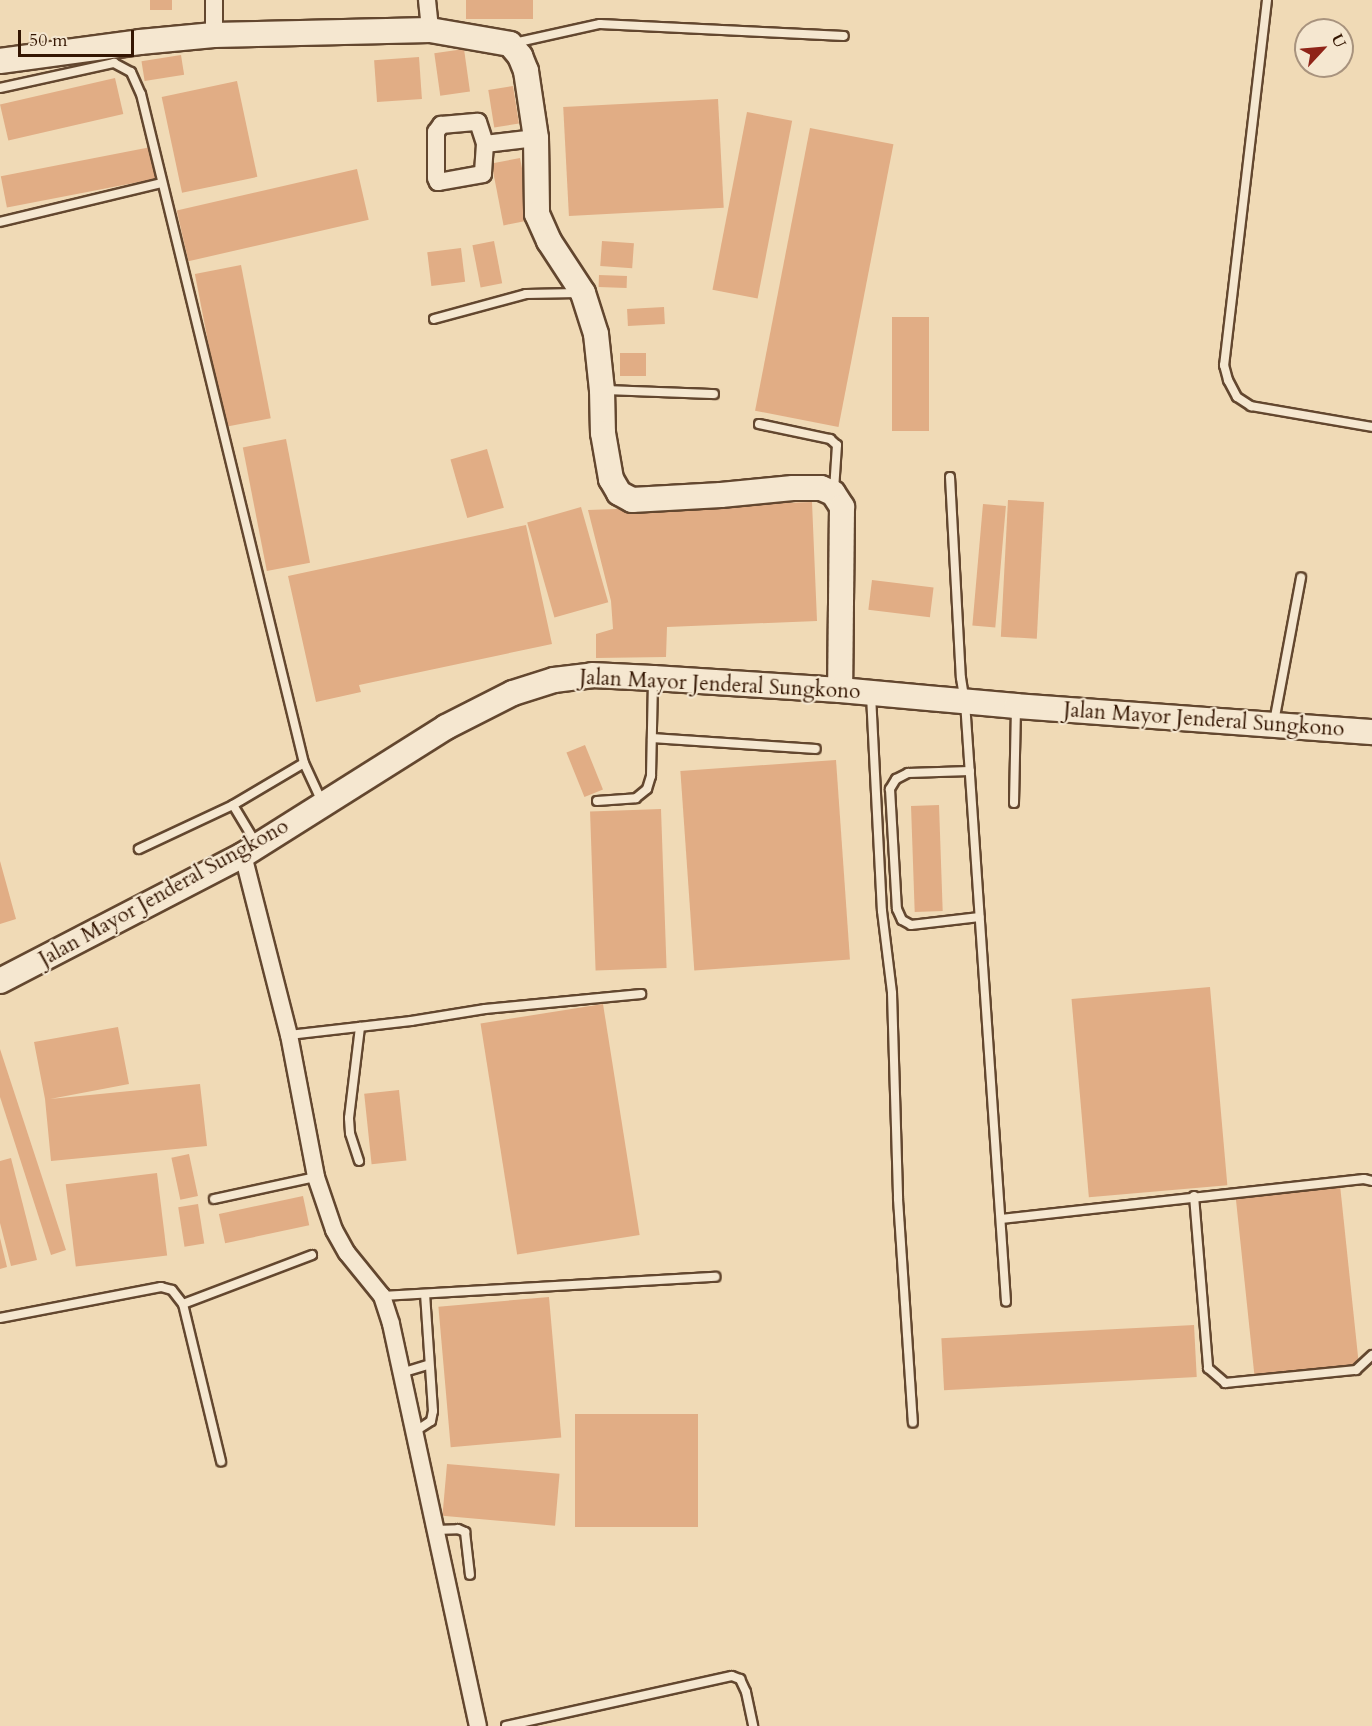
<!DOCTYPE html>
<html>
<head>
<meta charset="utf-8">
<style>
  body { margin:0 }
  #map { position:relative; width:1372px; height:1726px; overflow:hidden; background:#f0dab6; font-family:Cardo,serif }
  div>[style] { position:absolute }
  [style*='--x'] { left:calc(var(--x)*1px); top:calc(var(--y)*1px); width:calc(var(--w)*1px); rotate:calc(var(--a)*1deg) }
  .building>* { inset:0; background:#e1ad85; transform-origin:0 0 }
  .roads { filter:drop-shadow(2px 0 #63472f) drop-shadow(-2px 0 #63472f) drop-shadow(0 2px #63472f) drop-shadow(0 -2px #63472f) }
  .lane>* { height:8px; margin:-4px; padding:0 4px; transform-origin:4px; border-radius:4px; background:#f5e7d0 }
  .street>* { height:16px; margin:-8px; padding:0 8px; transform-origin:8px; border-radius:8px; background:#f5e7d0 }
  .secondary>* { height:24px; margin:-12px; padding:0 12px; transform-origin:12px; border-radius:12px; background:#f5e7d0 }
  span { translate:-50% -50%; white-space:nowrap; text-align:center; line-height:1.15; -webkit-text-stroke:4.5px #f5e7d0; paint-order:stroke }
  .street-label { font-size:21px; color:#341602 }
  .north { position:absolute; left:1294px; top:18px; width:60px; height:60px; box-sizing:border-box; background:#f5e7d0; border:2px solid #a8937e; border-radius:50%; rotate:64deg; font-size:16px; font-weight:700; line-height:24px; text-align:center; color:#341602 }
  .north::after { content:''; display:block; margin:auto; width:21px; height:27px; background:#8f2418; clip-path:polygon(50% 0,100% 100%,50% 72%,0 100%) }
  .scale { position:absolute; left:18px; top:30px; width:116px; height:27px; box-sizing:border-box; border:3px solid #341602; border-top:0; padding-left:8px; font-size:18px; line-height:21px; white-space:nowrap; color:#341602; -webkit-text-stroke:4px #f5e7d0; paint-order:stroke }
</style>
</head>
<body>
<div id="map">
  <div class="building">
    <div style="left:150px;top:0;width:22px;height:10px"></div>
    <div style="left:466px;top:0;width:67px;height:19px"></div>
    <div style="left:464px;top:49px;width:43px;height:30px;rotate:82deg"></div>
    <div style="left:181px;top:55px;width:20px;height:40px;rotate:81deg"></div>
    <div style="left:419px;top:57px;width:42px;height:45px;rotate:86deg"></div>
    <div style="left:115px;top:78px;width:37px;height:118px;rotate:77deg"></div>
    <div style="left:237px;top:81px;width:98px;height:77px;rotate:78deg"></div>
    <div style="left:513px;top:86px;width:38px;height:25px;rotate:81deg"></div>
    <div style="left:718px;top:99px;width:109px;height:155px;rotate:87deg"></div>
    <div style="left:747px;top:112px;width:46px;height:181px;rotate:11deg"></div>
    <div style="left:810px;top:128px;width:85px;height:288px;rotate:11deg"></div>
    <div style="left:151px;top:147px;width:32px;height:153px;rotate:79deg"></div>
    <div style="left:520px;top:158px;width:63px;height:29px;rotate:79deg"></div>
    <div style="left:357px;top:169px;width:52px;height:185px;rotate:77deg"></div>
    <div style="left:494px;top:241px;width:43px;height:22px;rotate:79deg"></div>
    <div style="left:602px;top:241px;width:32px;height:25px;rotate:4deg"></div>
    <div style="left:461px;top:248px;width:34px;height:34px;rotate:83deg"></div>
    <div style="left:241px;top:265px;width:156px;height:47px;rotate:79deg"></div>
    <div style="left:599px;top:275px;width:28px;height:12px;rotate:2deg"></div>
    <div style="left:664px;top:307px;width:17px;height:37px;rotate:87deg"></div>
    <div style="left:892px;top:317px;width:37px;height:114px"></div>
    <div style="left:620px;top:353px;width:26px;height:23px"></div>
    <div style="left:286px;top:439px;width:126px;height:44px;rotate:79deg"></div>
    <div style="left:487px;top:449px;width:61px;height:38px;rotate:74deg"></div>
    <div style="left:1008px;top:500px;width:36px;height:137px;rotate:3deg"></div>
    <div style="clip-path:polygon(812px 502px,817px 621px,667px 627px,666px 657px,596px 658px,596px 634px,613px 629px,611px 601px,588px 510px)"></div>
    <div style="left:983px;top:504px;width:23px;height:122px;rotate:5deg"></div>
    <div style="left:581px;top:507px;width:99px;height:56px;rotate:74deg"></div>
    <div style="clip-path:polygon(526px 525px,552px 644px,359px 685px,361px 692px,316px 702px,288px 576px)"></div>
    <div style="left:872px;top:580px;width:62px;height:30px;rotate:7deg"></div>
    <div style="left:585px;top:745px;width:48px;height:20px;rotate:68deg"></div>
    <div style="left:836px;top:760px;width:200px;height:156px;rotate:86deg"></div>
    <div style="left:939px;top:805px;width:106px;height:28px;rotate:88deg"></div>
    <div style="left:661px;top:809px;width:159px;height:71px;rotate:88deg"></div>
    <div style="clip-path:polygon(0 861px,16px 919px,0 924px)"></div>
    <div style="left:1210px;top:987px;width:199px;height:139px;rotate:85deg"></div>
    <div style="left:603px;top:1004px;width:234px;height:124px;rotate:81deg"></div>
    <div style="clip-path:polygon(118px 1027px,129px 1084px,50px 1099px,200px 1084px,207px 1146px,51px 1161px,45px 1099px,34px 1042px)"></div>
    <div style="clip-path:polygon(0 1049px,66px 1250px,51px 1255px,0 1097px)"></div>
    <div style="left:399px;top:1090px;width:71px;height:35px;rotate:84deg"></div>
    <div style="left:189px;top:1154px;width:43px;height:18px;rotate:78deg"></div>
    <div style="clip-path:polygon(11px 1158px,37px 1260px,11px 1266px,0 1223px,0 1161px)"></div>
    <div style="left:157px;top:1173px;width:83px;height:92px;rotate:83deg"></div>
    <div style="left:1340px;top:1185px;width:180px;height:105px;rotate:84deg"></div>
    <div style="left:303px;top:1196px;width:30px;height:86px;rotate:78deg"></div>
    <div style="left:198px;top:1204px;width:40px;height:20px;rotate:81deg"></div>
    <div style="clip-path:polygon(0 1238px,7px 1267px,0 1269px)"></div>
    <div style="left:549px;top:1297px;width:141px;height:111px;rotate:85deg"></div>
    <div style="left:1194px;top:1325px;width:52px;height:253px;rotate:87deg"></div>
    <div style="left:575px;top:1414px;width:123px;height:113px"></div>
    <div style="left:447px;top:1464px;width:113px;height:52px;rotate:5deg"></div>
  </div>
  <div class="roads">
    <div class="lane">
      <div style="--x:1267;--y:0;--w:368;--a:96.7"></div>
      <div style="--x:1224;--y:365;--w:16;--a:75"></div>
      <div style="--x:1228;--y:380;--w:19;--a:62"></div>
      <div style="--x:1237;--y:397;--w:17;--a:33"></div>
      <div style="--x:1251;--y:406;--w:123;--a:9.8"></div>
      <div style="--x:514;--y:43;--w:88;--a:-12.5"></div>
      <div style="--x:600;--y:24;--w:244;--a:2.8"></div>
      <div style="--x:0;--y:88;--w:117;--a:-12.4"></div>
      <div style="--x:114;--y:63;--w:19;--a:28"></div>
      <div style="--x:131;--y:72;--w:24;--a:66"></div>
      <div style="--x:141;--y:94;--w:689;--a:76.31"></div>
      <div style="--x:304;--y:763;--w:82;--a:149.4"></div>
      <div style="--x:233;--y:805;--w:104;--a:154.9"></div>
      <div style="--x:0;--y:222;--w:166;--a:-13.6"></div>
      <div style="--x:434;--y:319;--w:95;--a:-15.2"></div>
      <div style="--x:526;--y:294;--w:52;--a:-1.1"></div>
      <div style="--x:603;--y:390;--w:111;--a:2.1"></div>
      <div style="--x:759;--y:424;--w:73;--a:11.9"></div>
      <div style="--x:830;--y:439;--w:9;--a:41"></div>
      <div style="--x:837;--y:445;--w:45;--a:93.8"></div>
      <div style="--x:950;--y:477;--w:201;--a:86.9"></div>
      <div style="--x:961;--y:678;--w:24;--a:81"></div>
      <div style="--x:965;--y:702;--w:601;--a:86.09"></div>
      <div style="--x:871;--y:695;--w:216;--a:87.1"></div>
      <div style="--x:882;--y:911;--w:83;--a:83"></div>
      <div style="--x:892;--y:993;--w:206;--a:88.3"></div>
      <div style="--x:898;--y:1199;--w:224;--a:86.2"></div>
      <div style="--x:1274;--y:722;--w:147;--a:-79.4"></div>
      <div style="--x:652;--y:738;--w:164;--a:3.8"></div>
      <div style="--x:304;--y:763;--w:45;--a:65.1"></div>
      <div style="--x:970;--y:771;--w:62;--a:178.2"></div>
      <div style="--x:908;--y:773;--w:13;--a:153"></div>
      <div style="--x:896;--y:779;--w:12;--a:121"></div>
      <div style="--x:890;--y:789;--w:120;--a:86.7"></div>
      <div style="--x:897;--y:909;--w:12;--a:66"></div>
      <div style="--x:902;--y:920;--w:10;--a:29"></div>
      <div style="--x:911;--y:925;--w:69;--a:-6.6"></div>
      <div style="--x:597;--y:801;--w:39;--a:-4"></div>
      <div style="--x:636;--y:798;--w:14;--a:-39"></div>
      <div style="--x:647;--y:789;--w:14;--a:-73"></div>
      <div style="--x:651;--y:776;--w:95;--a:-88.8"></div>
      <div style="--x:1014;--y:803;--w:96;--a:-88.8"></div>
      <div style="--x:233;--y:805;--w:47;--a:59"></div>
      <div style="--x:289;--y:1035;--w:123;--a:-6.5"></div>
      <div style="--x:411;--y:1021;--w:75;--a:-9.2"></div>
      <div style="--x:485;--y:1009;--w:157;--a:-5.5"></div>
      <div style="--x:359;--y:1161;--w:29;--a:-108"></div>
      <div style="--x:350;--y:1133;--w:15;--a:-94"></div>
      <div style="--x:349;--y:1118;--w:92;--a:-83.1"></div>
      <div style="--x:1194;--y:1196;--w:173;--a:85.3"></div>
      <div style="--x:1208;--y:1368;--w:23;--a:41"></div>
      <div style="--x:1225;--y:1383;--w:132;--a:-5.7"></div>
      <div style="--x:1356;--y:1370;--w:22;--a:-43"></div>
      <div style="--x:214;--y:1199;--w:104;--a:-12.2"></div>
      <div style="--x:1001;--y:1219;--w:365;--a:-6.3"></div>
      <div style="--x:1364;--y:1179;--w:8;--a:14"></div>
      <div style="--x:382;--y:1296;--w:334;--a:-3.3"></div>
      <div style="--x:183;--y:1304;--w:162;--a:76.4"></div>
      <div style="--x:0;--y:1318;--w:164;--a:-10.9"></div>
      <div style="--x:161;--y:1287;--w:11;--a:15"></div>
      <div style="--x:172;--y:1290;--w:18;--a:52"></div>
      <div style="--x:183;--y:1304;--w:138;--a:-20.8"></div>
      <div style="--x:401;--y:1373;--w:28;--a:-17"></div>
      <div style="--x:414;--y:1432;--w:20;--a:-33"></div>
      <div style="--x:431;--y:1421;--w:10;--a:-79"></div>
      <div style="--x:433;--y:1411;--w:117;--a:-93.9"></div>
      <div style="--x:435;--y:1530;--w:23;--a:-2"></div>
      <div style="--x:458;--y:1529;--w:8;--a:23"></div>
      <div style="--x:465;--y:1532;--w:43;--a:83.4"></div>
      <div style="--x:506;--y:1726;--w:231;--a:-12.5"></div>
      <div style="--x:732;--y:1676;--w:9;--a:21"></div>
      <div style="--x:740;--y:1679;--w:14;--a:65"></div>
      <div style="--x:746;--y:1692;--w:35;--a:78"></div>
    </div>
    <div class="street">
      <div style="--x:427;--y:0;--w:30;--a:84"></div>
      <div style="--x:214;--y:35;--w:35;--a:-90"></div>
      <div style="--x:485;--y:144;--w:30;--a:94"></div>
      <div style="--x:483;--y:174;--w:46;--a:169.9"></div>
      <div style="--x:438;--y:182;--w:4;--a:-117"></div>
      <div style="--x:436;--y:178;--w:46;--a:-90"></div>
      <div style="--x:436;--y:132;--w:9;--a:-54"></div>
      <div style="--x:441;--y:125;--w:37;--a:-5"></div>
      <div style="--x:478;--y:122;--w:23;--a:72"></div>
      <div style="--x:485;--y:144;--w:51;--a:-6.7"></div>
      <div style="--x:243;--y:855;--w:186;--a:75.7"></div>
      <div style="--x:289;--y:1035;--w:145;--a:79.2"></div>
      <div style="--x:316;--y:1177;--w:56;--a:71.2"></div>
      <div style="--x:334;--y:1230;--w:26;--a:61"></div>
      <div style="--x:347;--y:1253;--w:55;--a:50.9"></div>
      <div style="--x:382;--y:1296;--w:29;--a:72"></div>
      <div style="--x:391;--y:1324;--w:411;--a:77.8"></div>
    </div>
    <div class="secondary">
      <div style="--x:0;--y:61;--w:141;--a:-7.7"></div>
      <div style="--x:140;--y:42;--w:74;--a:-5.4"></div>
      <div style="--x:214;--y:35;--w:216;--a:-1.3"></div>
      <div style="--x:430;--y:30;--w:81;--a:9.9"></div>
      <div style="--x:510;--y:44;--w:16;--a:50"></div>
      <div style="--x:520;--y:56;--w:16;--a:68"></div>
      <div style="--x:526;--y:71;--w:68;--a:81.5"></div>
      <div style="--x:536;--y:138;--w:76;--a:89.2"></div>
      <div style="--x:537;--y:214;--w:30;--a:66"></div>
      <div style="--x:549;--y:241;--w:62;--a:56.8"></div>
      <div style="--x:583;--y:293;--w:43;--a:72.4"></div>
      <div style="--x:596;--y:334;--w:56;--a:83.9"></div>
      <div style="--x:602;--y:390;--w:43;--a:88.7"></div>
      <div style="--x:603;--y:433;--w:47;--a:80.1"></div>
      <div style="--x:611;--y:479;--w:16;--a:60"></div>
      <div style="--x:619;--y:493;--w:15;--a:28"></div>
      <div style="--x:632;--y:500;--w:89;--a:-3.2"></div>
      <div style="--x:721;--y:495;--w:72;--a:-5.6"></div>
      <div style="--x:793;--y:488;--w:28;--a:0"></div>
      <div style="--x:821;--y:488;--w:13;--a:23"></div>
      <div style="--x:833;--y:493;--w:17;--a:57"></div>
      <div style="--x:842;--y:507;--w:183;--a:90.6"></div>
      <div style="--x:0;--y:981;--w:274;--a:-27.4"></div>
      <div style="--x:243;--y:855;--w:240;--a:-32.2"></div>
      <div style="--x:446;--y:727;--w:75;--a:-26.9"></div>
      <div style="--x:513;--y:693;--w:43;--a:-17.6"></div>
      <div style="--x:554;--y:680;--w:38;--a:-7"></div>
      <div style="--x:592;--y:675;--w:61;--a:2.8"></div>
      <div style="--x:653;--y:678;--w:187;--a:3.7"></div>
      <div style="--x:840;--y:690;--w:177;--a:5.2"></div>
      <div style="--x:1016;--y:706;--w:357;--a:4.2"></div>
    </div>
  </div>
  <div class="street-label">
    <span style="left:720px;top:685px;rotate:3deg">Jalan Mayor Jenderal Sungkono</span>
    <span style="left:1204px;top:720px;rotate:4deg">Jalan Mayor Jenderal Sungkono</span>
    <span style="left:164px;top:893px;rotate:-29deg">Jalan Mayor Jenderal Sungkono</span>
  </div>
  <div class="north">U</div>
  <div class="scale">50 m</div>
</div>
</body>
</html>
